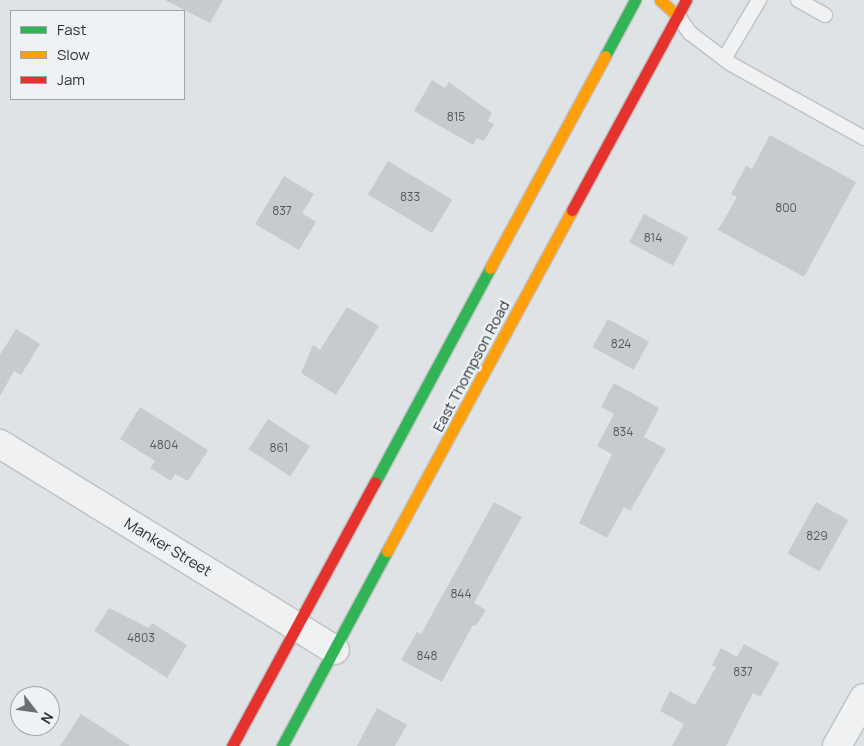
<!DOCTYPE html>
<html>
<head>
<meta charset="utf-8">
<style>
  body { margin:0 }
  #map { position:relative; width:864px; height:746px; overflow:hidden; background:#e0e3e5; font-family:Manrope,sans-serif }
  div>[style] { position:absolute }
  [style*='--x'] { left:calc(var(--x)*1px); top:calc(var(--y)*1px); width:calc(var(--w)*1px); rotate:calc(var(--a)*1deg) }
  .building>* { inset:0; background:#c8cbcd; transform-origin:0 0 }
  .roads { filter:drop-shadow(1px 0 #bec1c3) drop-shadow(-1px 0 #bec1c3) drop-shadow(0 1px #bec1c3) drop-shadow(0 -1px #bec1c3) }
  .lane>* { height:14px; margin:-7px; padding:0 7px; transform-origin:7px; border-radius:7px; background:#eff1f2 }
  .street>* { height:28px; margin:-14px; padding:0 14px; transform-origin:14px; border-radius:14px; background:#eff1f2 }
  .fast>* { height:11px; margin:-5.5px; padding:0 5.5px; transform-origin:5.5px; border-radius:5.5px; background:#30b455 }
  .slow>* { height:11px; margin:-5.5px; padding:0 5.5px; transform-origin:5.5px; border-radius:5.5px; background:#ff9f0a }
  .jam>* { height:11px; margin:-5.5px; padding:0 5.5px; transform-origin:5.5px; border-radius:5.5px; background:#e5322d }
  span { translate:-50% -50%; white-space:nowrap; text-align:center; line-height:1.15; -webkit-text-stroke:4.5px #eef2f5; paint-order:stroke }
  .number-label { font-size:12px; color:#525a61 }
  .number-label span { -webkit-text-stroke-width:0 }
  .street-label { font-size:15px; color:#29333c }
  .legend { position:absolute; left:10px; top:10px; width:175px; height:90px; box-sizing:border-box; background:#eef2f5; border:1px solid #9fa6ab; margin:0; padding:6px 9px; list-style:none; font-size:15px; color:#29333c }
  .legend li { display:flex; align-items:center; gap:10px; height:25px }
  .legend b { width:25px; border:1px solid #9fa6ab }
  .north { position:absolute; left:10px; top:686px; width:50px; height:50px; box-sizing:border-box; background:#eef2f5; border:1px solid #9fa6ab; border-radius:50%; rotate:120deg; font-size:14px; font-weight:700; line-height:20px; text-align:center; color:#29333c }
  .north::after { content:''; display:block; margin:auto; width:18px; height:22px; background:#697177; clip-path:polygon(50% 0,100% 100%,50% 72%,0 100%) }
</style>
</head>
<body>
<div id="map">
  <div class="building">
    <div style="clip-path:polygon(165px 0,223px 0,210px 23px)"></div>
    <div style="clip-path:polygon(432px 80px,445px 88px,449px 82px,492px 113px,488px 121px,494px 124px,484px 141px,477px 138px,473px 145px,414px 111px)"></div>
    <div style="clip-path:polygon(770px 135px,856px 182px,804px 277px,718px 230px,737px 197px,731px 194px,746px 166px,752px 169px)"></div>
    <div style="left:388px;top:161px;width:75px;height:39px;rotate:31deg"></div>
    <div style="clip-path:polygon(284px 176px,314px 194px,302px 213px,316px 222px,299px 250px,255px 224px)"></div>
    <div style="left:644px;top:214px;width:50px;height:32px;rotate:28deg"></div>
    <div style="clip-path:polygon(347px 307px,379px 326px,336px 395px,301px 373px,313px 345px,320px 350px)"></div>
    <div style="left:608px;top:319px;width:47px;height:32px;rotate:29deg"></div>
    <div style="clip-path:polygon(16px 329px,40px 344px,21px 375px,14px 371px,0 396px,0 355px)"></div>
    <div style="clip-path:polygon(614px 383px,659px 408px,644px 437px,666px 449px,630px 511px,624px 507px,607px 538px,579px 523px,612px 454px,597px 446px,614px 414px,601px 407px)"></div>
    <div style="clip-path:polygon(140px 407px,208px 450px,188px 481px,175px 474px,171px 481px,150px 468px,155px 461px,120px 439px)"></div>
    <div style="left:268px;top:419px;width:50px;height:36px;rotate:33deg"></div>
    <div style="clip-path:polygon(494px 502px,522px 517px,474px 603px,486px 610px,476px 626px,473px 625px,442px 682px,401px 660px,417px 632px,421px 634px)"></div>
    <div style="left:816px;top:502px;width:37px;height:59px;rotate:29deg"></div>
    <div style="clip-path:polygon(109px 608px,149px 628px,152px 623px,187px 645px,167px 678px,94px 631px)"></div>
    <div style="clip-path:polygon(744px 644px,779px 663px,760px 697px,753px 693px,726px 746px,672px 746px,684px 724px,660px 711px,670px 691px,695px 705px,716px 667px,712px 665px,721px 648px,737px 657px)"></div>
    <div style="clip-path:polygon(377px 708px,407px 725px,395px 746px,357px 746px)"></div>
    <div style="clip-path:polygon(81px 714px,130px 746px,60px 746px)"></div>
  </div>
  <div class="roads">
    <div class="lane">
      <div style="--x:798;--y:0;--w:31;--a:29"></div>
      <div style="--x:678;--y:16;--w:21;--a:55"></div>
      <div style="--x:690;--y:33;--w:51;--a:37.1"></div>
      <div style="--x:731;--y:64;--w:152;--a:29.1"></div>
      <div style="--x:724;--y:59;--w:69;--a:-59.3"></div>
    </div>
    <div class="street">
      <div style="--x:0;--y:444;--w:393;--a:31.6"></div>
      <div style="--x:837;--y:746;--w:55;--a:-60.6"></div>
    </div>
    <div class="fast">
      <div style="--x:605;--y:56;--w:64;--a:-61.8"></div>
      <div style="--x:375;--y:482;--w:243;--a:-61.7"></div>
      <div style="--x:282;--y:746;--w:221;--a:-61.7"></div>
    </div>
    <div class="slow">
      <div style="--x:660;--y:0;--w:24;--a:42"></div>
      <div style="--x:490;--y:268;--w:241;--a:-61.5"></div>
      <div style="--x:387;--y:551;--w:388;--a:-61.5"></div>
    </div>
    <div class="jam">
      <div style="--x:572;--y:210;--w:239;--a:-61.5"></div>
      <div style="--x:232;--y:746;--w:300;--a:-61.6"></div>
    </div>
  </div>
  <div class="number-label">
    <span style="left:456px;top:117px">815</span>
    <span style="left:410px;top:197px">833</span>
    <span style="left:786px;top:208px">800</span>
    <span style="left:282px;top:211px">837</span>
    <span style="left:653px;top:238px">814</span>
    <span style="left:621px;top:344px">824</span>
    <span style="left:623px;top:432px">834</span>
    <span style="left:164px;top:445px">4804</span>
    <span style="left:279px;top:448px">861</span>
    <span style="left:817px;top:536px">829</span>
    <span style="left:461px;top:594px">844</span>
    <span style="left:141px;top:638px">4803</span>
    <span style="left:427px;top:656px">848</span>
    <span style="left:743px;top:672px">837</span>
  </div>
  <div class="street-label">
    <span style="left:471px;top:366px;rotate:-62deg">East Thompson Road</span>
    <span style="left:168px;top:547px;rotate:31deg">Manker Street</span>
  </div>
  <ul class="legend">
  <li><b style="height:6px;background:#30b455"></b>Fast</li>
  <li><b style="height:6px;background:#ff9f0a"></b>Slow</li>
  <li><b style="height:6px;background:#e5322d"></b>Jam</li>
  </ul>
  <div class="north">N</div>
</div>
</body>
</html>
